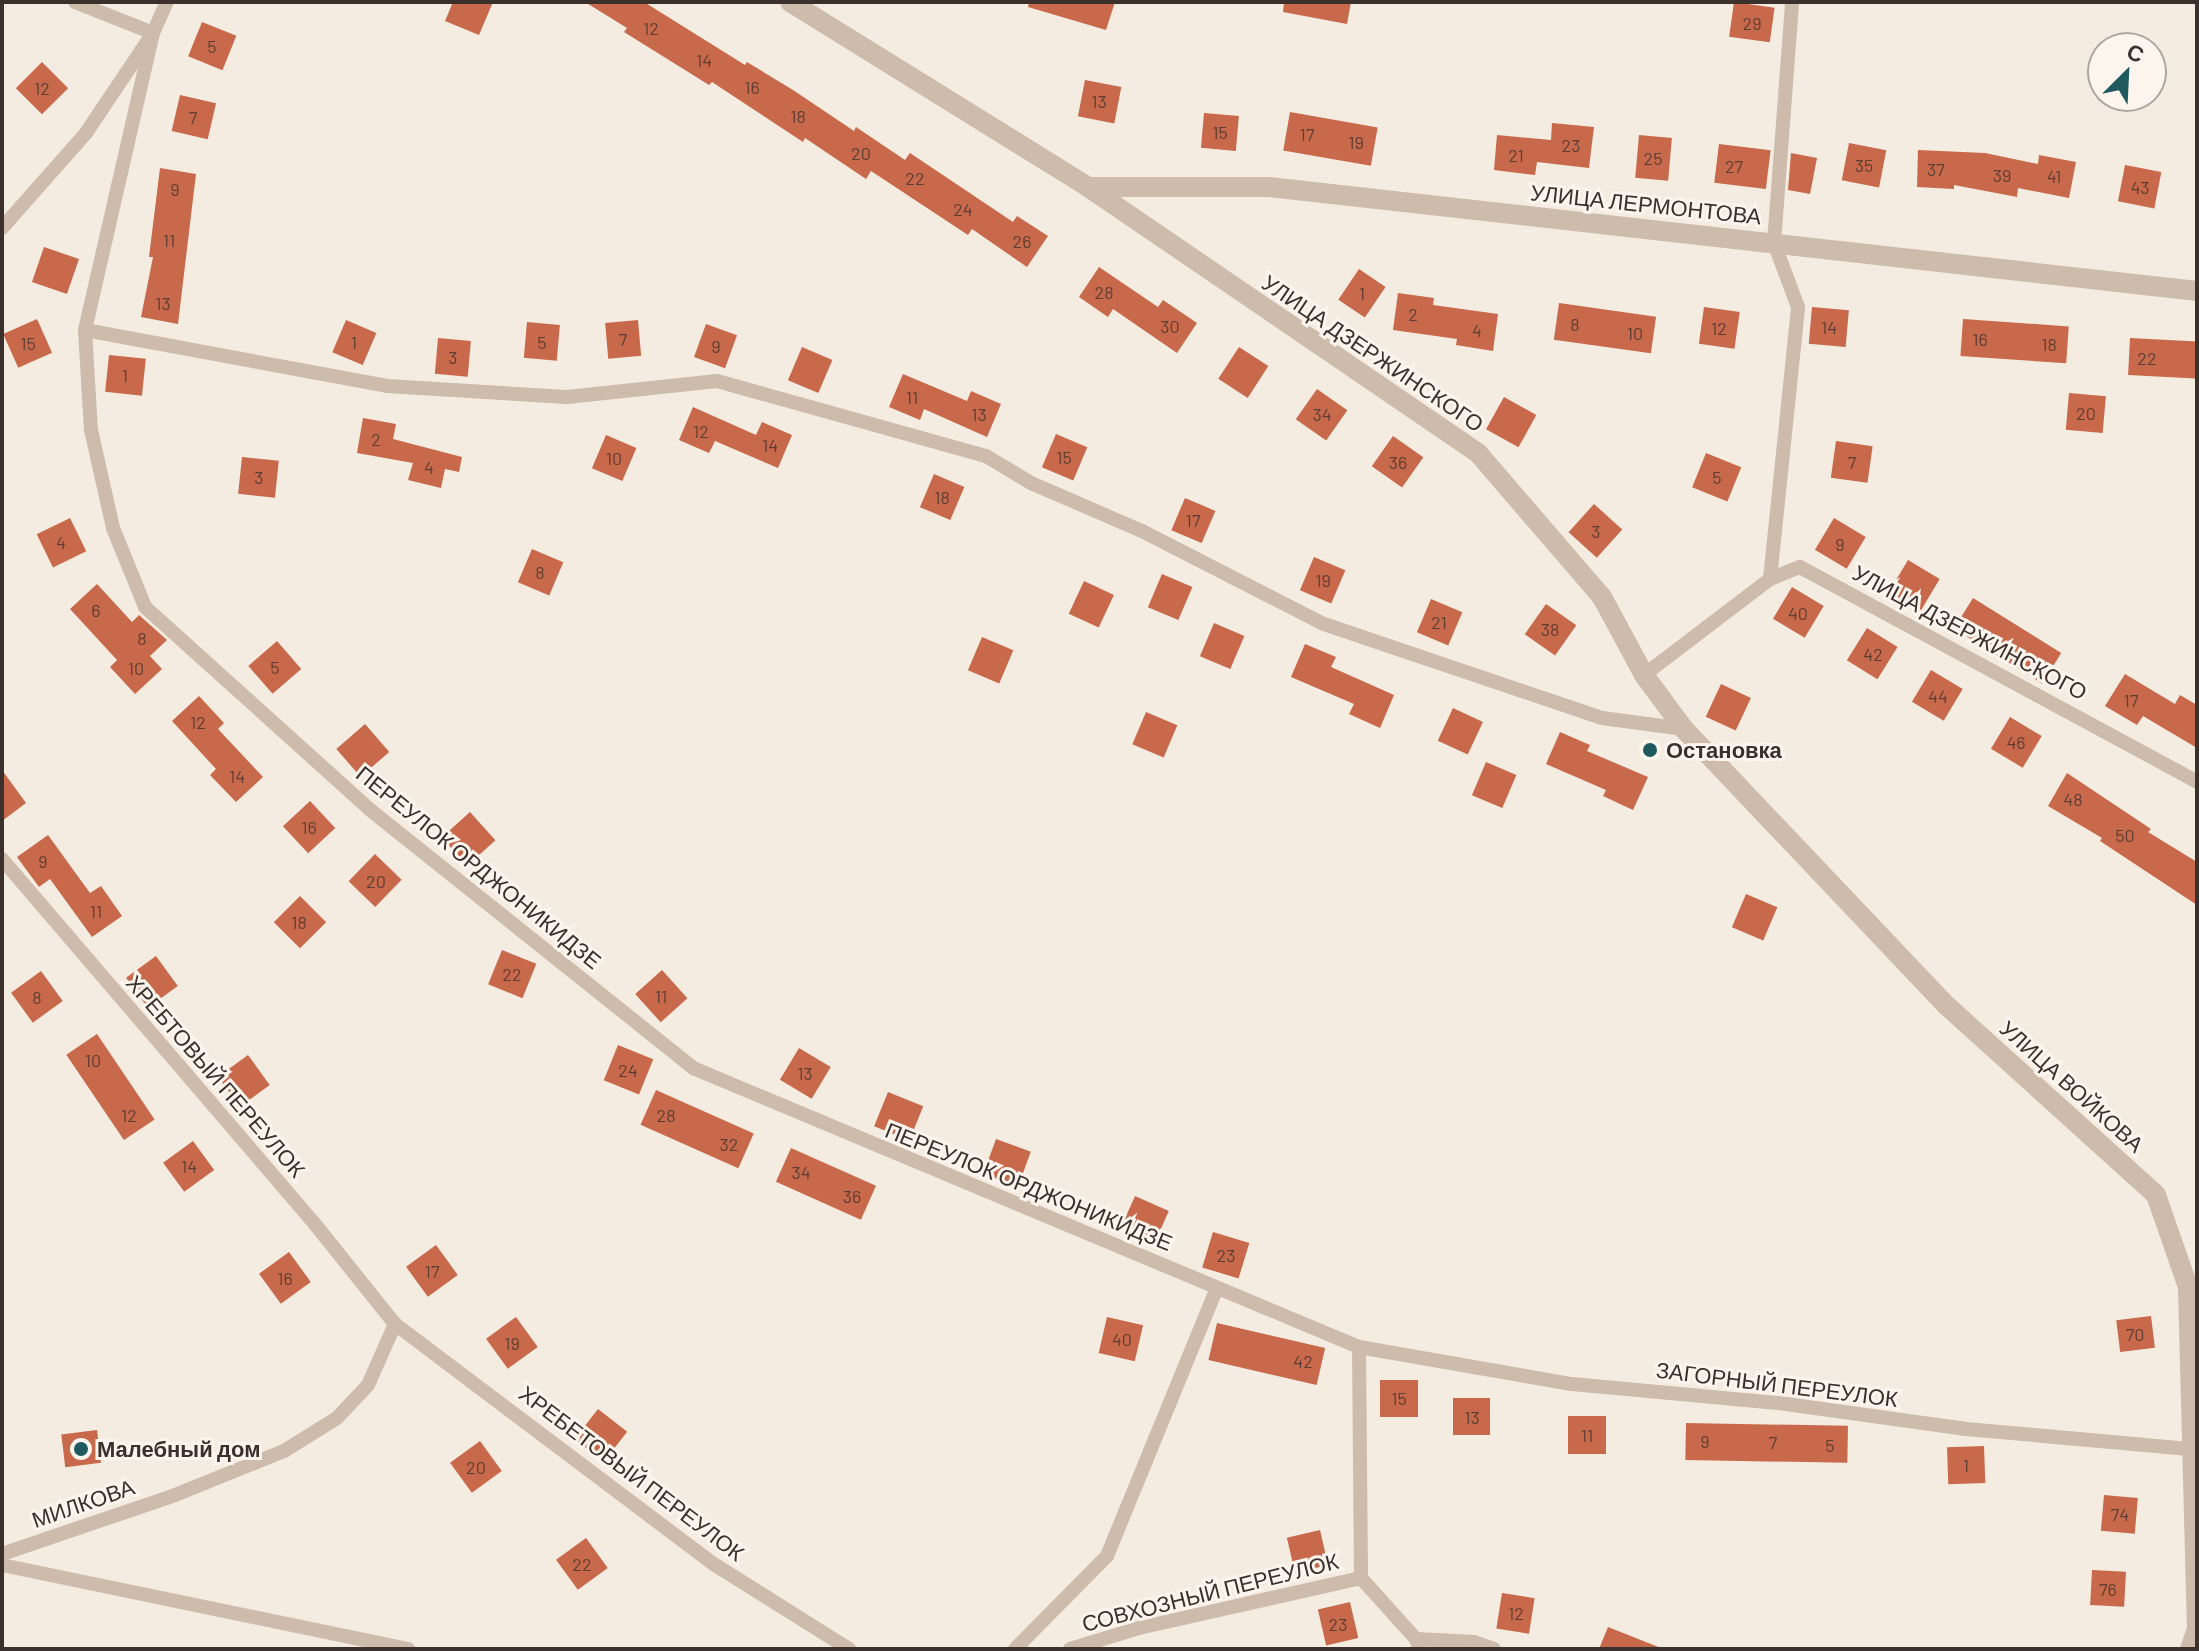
<!DOCTYPE html>
<html>
<head>
<meta charset="utf-8">
<style>
  body { margin:0 }
  #map { position:relative; width:2199px; height:1651px; overflow:hidden; background:#f4ebe1; font-family:Barlow,sans-serif }
  div>[style] { position:absolute }
  [style*='--x'] { left:calc(var(--x)*1px); top:calc(var(--y)*1px); width:calc(var(--w)*1px); rotate:calc(var(--a)*1deg) }
  .building>* { inset:0; background:#c8694b; transform-origin:0 0 }
  .service>* { height:14px; margin:-7px; padding:0 7px; transform-origin:7px; border-radius:7px; background:#cdbbac }
  .tertiary>* { height:20px; margin:-10px; padding:0 10px; transform-origin:10px; border-radius:10px; background:#cdbbac }
  .dots>* { width:22px; height:22px; translate:-50% -50%; box-sizing:border-box; border:4px solid #fbf5ee; border-radius:50% }
  span { translate:-50% -50%; white-space:nowrap; text-align:center; line-height:1.15; -webkit-text-stroke:6px #fbf5ee; paint-order:stroke }
  .number-label { font-size:18px; color:#5e3e33 }
  .number-label span { -webkit-text-stroke-width:0 }
  .street-label { font-size:22px; color:#3b302b }
  .poi-label { font-size:22px; color:#3b302b; font-weight:700 }
  .left { translate:0 -50%; text-align:left }
  .frame { position:absolute; inset:0; border:4px solid #3b302b; pointer-events:none }
  .north { position:absolute; left:2087px; top:32px; width:80px; height:80px; box-sizing:border-box; background:#fbf5ee; border:2px solid #aea6a0; border-radius:50%; rotate:24deg; font-size:22px; font-weight:700; line-height:32px; text-align:center; color:#3b302b }
  .north::after { content:''; display:block; margin:auto; width:28px; height:36px; background:#1f5a5e; clip-path:polygon(50% 0,100% 100%,50% 72%,0 100%) }
</style>
</head>
<body>
<div id="map">
  <div class="building">
    <div style="clip-path:polygon(453px 2px,493px 2px,479px 35px,445px 21px)"></div>
    <div style="clip-path:polygon(585px 2px,644px 2px,745px 65px,747px 62px,793px 90px,854px 131px,856px 127px,905px 160px,910px 153px,1013px 222px,1017px 216px,1048px 236px,1027px 267px,972px 229px,968px 235px,871px 171px,866px 179px,805px 138px,803px 142px,712px 82px,709px 85px,624px 32px,627px 28px)"></div>
    <div style="clip-path:polygon(1029px 2px,1115px 2px,1106px 30px,1028px 7px)"></div>
    <div style="clip-path:polygon(1284px 2px,1351px 2px,1347px 24px,1283px 12px)"></div>
    <div style="left:1734px;top:2px;width:41px;height:35px;rotate:8deg"></div>
    <div style="left:202px;top:22px;width:37px;height:37px;rotate:22deg"></div>
    <div style="left:42px;top:62px;width:37px;height:37px;rotate:45deg"></div>
    <div style="left:1085px;top:80px;width:37px;height:37px;rotate:11deg"></div>
    <div style="left:180px;top:95px;width:37px;height:37px;rotate:13deg"></div>
    <div style="left:1290px;top:112px;width:89px;height:39px;rotate:10deg"></div>
    <div style="left:1204px;top:113px;width:35px;height:35px;rotate:5deg"></div>
    <div style="clip-path:polygon(1552px 123px,1594px 127px,1589px 168px,1537px 162px,1535px 175px,1494px 170px,1497px 135px,1551px 140px)"></div>
    <div style="left:1639px;top:135px;width:33px;height:43px;rotate:5deg"></div>
    <div style="left:1849px;top:143px;width:38px;height:38px;rotate:11deg"></div>
    <div style="left:1719px;top:144px;width:52px;height:39px;rotate:7deg"></div>
    <div style="clip-path:polygon(1918px 150px,1985px 153px,2038px 164px,2039px 155px,2076px 162px,2069px 198px,2018px 188px,2017px 197px,1954px 185px,1954px 189px,1917px 187px)"></div>
    <div style="clip-path:polygon(1791px 153px,1817px 158px,1810px 194px,1788px 190px)"></div>
    <div style="left:2125px;top:165px;width:37px;height:37px;rotate:11deg"></div>
    <div style="clip-path:polygon(160px 168px,196px 174px,178px 324px,141px 317px,153px 257px,149px 257px)"></div>
    <div style="left:44px;top:247px;width:37px;height:37px;rotate:19deg"></div>
    <div style="clip-path:polygon(1099px 267px,1158px 307px,1163px 300px,1197px 323px,1177px 353px,1113px 309px,1108px 317px,1079px 297px)"></div>
    <div style="left:1359px;top:269px;width:32px;height:37px;rotate:34deg"></div>
    <div style="clip-path:polygon(1398px 293px,1434px 298px,1433px 305px,1498px 314px,1493px 351px,1456px 345px,1457px 339px,1393px 330px)"></div>
    <div style="left:1559px;top:303px;width:98px;height:37px;rotate:8deg"></div>
    <div style="left:1704px;top:307px;width:36px;height:37px;rotate:8deg"></div>
    <div style="left:1812px;top:307px;width:37px;height:37px;rotate:5deg"></div>
    <div style="left:37px;top:319px;width:37px;height:37px;rotate:66deg"></div>
    <div style="left:1963px;top:319px;width:106px;height:37px;rotate:4deg"></div>
    <div style="left:346px;top:320px;width:33px;height:35px;rotate:23deg"></div>
    <div style="left:638px;top:320px;width:36px;height:33px;rotate:85deg"></div>
    <div style="left:527px;top:322px;width:33px;height:36px;rotate:5deg"></div>
    <div style="left:706px;top:324px;width:33px;height:35px;rotate:20deg"></div>
    <div style="left:438px;top:338px;width:33px;height:36px;rotate:5deg"></div>
    <div style="left:2130px;top:338px;width:67px;height:37px;rotate:3deg"></div>
    <div style="left:802px;top:347px;width:33px;height:36px;rotate:23deg"></div>
    <div style="left:1239px;top:347px;width:35px;height:38px;rotate:33deg"></div>
    <div style="left:109px;top:355px;width:37px;height:37px;rotate:6deg"></div>
    <div style="clip-path:polygon(903px 374px,967px 401px,971px 391px,1001px 404px,987px 437px,924px 409px,920px 420px,889px 407px)"></div>
    <div style="left:1317px;top:389px;width:37px;height:37px;rotate:35deg"></div>
    <div style="left:2069px;top:393px;width:37px;height:37px;rotate:5deg"></div>
    <div style="left:1504px;top:397px;width:37px;height:37px;rotate:29deg"></div>
    <div style="clip-path:polygon(693px 407px,756px 435px,762px 422px,792px 435px,778px 468px,715px 441px,709px 453px,679px 440px)"></div>
    <div style="clip-path:polygon(363px 418px,396px 424px,393px 439px,462px 457px,459px 472px,445px 469px,441px 488px,408px 480px,413px 463px,357px 453px)"></div>
    <div style="left:1056px;top:434px;width:34px;height:36px;rotate:23deg"></div>
    <div style="left:606px;top:435px;width:33px;height:36px;rotate:23deg"></div>
    <div style="left:1393px;top:436px;width:37px;height:37px;rotate:35deg"></div>
    <div style="left:1836px;top:441px;width:37px;height:37px;rotate:8deg"></div>
    <div style="left:1706px;top:453px;width:38px;height:37px;rotate:22deg"></div>
    <div style="left:242px;top:457px;width:37px;height:37px;rotate:6deg"></div>
    <div style="left:934px;top:474px;width:33px;height:36px;rotate:23deg"></div>
    <div style="left:1185px;top:498px;width:33px;height:35px;rotate:23deg"></div>
    <div style="left:1594px;top:504px;width:38px;height:38px;rotate:42deg"></div>
    <div style="left:70px;top:518px;width:37px;height:37px;rotate:64deg"></div>
    <div style="left:1834px;top:518px;width:37px;height:37px;rotate:31deg"></div>
    <div style="left:532px;top:549px;width:34px;height:36px;rotate:23deg"></div>
    <div style="left:1314px;top:557px;width:34px;height:36px;rotate:23deg"></div>
    <div style="left:1908px;top:560px;width:37px;height:37px;rotate:31deg"></div>
    <div style="left:1162px;top:574px;width:33px;height:36px;rotate:23deg"></div>
    <div style="left:1084px;top:581px;width:33px;height:36px;rotate:25deg"></div>
    <div style="clip-path:polygon(97px 584px,132px 622px,139px 615px,167px 640px,150px 656px,162px 669px,135px 694px,110px 667px,117px 660px,70px 609px)"></div>
    <div style="left:1792px;top:587px;width:37px;height:37px;rotate:31deg"></div>
    <div style="left:1973px;top:598px;width:104px;height:36px;rotate:32deg"></div>
    <div style="left:1431px;top:599px;width:34px;height:36px;rotate:23deg"></div>
    <div style="left:1546px;top:604px;width:37px;height:37px;rotate:35deg"></div>
    <div style="left:1214px;top:623px;width:33px;height:36px;rotate:23deg"></div>
    <div style="left:1867px;top:628px;width:36px;height:38px;rotate:32deg"></div>
    <div style="left:982px;top:637px;width:34px;height:36px;rotate:23deg"></div>
    <div style="left:277px;top:641px;width:37px;height:38px;rotate:49deg"></div>
    <div style="clip-path:polygon(1305px 644px,1336px 657px,1331px 667px,1394px 695px,1380px 728px,1349px 714px,1354px 704px,1291px 677px)"></div>
    <div style="left:1931px;top:670px;width:37px;height:37px;rotate:31deg"></div>
    <div style="clip-path:polygon(2125px 674px,2175px 704px,2180px 695px,2197px 705px,2197px 748px,2143px 716px,2137px 725px,2105px 706px)"></div>
    <div style="left:1721px;top:684px;width:33px;height:36px;rotate:25deg"></div>
    <div style="clip-path:polygon(199px 696px,224px 723px,218px 729px,263px 777px,236px 802px,210px 775px,216px 769px,172px 721px)"></div>
    <div style="left:1453px;top:708px;width:33px;height:36px;rotate:25deg"></div>
    <div style="left:1146px;top:712px;width:34px;height:35px;rotate:23deg"></div>
    <div style="left:2010px;top:717px;width:37px;height:37px;rotate:31deg"></div>
    <div style="left:365px;top:724px;width:37px;height:38px;rotate:49deg"></div>
    <div style="clip-path:polygon(1560px 732px,1590px 745px,1587px 751px,1648px 777px,1633px 810px,1603px 796px,1606px 790px,1546px 764px)"></div>
    <div style="left:1486px;top:762px;width:33px;height:36px;rotate:23deg"></div>
    <div style="clip-path:polygon(2px 770px,26px 803px,2px 821px)"></div>
    <div style="clip-path:polygon(2067px 773px,2151px 829px,2148px 832px,2197px 862px,2197px 905px,2100px 841px,2102px 838px,2048px 806px)"></div>
    <div style="left:310px;top:801px;width:37px;height:37px;rotate:47deg"></div>
    <div style="left:470px;top:812px;width:38px;height:38px;rotate:48deg"></div>
    <div style="clip-path:polygon(48px 835px,90px 893px,101px 886px,122px 916px,92px 937px,50px 879px,39px 887px,17px 857px)"></div>
    <div style="left:375px;top:854px;width:37px;height:38px;rotate:44deg"></div>
    <div style="left:1746px;top:894px;width:34px;height:36px;rotate:23deg"></div>
    <div style="left:300px;top:896px;width:37px;height:37px;rotate:45deg"></div>
    <div style="left:502px;top:950px;width:37px;height:37px;rotate:22deg"></div>
    <div style="left:156px;top:956px;width:37px;height:37px;rotate:54deg"></div>
    <div style="left:662px;top:970px;width:38px;height:36px;rotate:48deg"></div>
    <div style="left:41px;top:971px;width:37px;height:37px;rotate:54deg"></div>
    <div style="left:97px;top:1034px;width:103px;height:37px;rotate:56deg"></div>
    <div style="left:618px;top:1045px;width:38px;height:38px;rotate:22deg"></div>
    <div style="left:799px;top:1048px;width:37px;height:37px;rotate:31deg"></div>
    <div style="left:248px;top:1055px;width:37px;height:37px;rotate:54deg"></div>
    <div style="left:656px;top:1090px;width:107px;height:38px;rotate:24deg"></div>
    <div style="left:888px;top:1092px;width:38px;height:37px;rotate:22deg"></div>
    <div style="left:996px;top:1139px;width:37px;height:37px;rotate:20deg"></div>
    <div style="left:193px;top:1141px;width:36px;height:37px;rotate:54deg"></div>
    <div style="left:791px;top:1148px;width:93px;height:37px;rotate:24deg"></div>
    <div style="left:1135px;top:1196px;width:37px;height:36px;rotate:24deg"></div>
    <div style="left:1213px;top:1232px;width:38px;height:37px;rotate:17deg"></div>
    <div style="left:436px;top:1245px;width:37px;height:37px;rotate:54deg"></div>
    <div style="left:289px;top:1252px;width:37px;height:37px;rotate:54deg"></div>
    <div style="left:2151px;top:1316px;width:32px;height:35px;rotate:83deg"></div>
    <div style="left:516px;top:1317px;width:37px;height:37px;rotate:54deg"></div>
    <div style="left:1107px;top:1317px;width:37px;height:37px;rotate:13deg"></div>
    <div style="left:1217px;top:1323px;width:111px;height:38px;rotate:13deg"></div>
    <div style="left:1380px;top:1380px;width:38px;height:37px"></div>
    <div style="left:1453px;top:1398px;width:37px;height:37px"></div>
    <div style="left:598px;top:1409px;width:37px;height:38px;rotate:38deg"></div>
    <div style="left:1606px;top:1416px;width:38px;height:38px;rotate:90deg"></div>
    <div style="left:1686px;top:1423px;width:162px;height:37px;rotate:1deg"></div>
    <div style="left:97px;top:1430px;width:33px;height:36px;rotate:83deg"></div>
    <div style="left:480px;top:1441px;width:37px;height:37px;rotate:54deg"></div>
    <div style="left:1984px;top:1446px;width:37px;height:37px;rotate:88deg"></div>
    <div style="left:2104px;top:1495px;width:34px;height:36px;rotate:5deg"></div>
    <div style="left:1320px;top:1530px;width:36px;height:34px;rotate:77deg"></div>
    <div style="left:586px;top:1538px;width:37px;height:37px;rotate:54deg"></div>
    <div style="left:2092px;top:1570px;width:34px;height:35px;rotate:3deg"></div>
    <div style="left:1502px;top:1593px;width:33px;height:36px;rotate:9deg"></div>
    <div style="left:1350px;top:1602px;width:37px;height:33px;rotate:77deg"></div>
    <div style="clip-path:polygon(1608px 1627px,1661px 1648px,1661px 1649px,1599px 1649px)"></div>
  </div>
  <div class="service">
    <div style="--x:75;--y:2;--w:84;--a:21.7"></div>
    <div style="--x:153;--y:33;--w:305;--a:102.9"></div>
    <div style="--x:85;--y:330;--w:100;--a:86.6"></div>
    <div style="--x:91;--y:430;--w:100;--a:77.3"></div>
    <div style="--x:113;--y:528;--w:85;--a:67.9"></div>
    <div style="--x:145;--y:607;--w:302;--a:42"></div>
    <div style="--x:369;--y:809;--w:415;--a:38.6"></div>
    <div style="--x:693;--y:1068;--w:722;--a:22.73"></div>
    <div style="--x:1359;--y:1347;--w:216;--a:9.9"></div>
    <div style="--x:1572;--y:1384;--w:215;--a:5.3"></div>
    <div style="--x:1786;--y:1404;--w:182;--a:7.9"></div>
    <div style="--x:1966;--y:1429;--w:227;--a:5.1"></div>
    <div style="--x:2;--y:228;--w:127;--a:-48.5"></div>
    <div style="--x:86;--y:133;--w:120;--a:-56.2"></div>
    <div style="--x:153;--y:33;--w:34;--a:-66"></div>
    <div style="--x:85;--y:330;--w:307;--a:10.5"></div>
    <div style="--x:387;--y:386;--w:180;--a:3.5"></div>
    <div style="--x:567;--y:397;--w:151;--a:-6.1"></div>
    <div style="--x:717;--y:381;--w:279;--a:15.6"></div>
    <div style="--x:986;--y:456;--w:52;--a:31"></div>
    <div style="--x:1031;--y:483;--w:121;--a:23.4"></div>
    <div style="--x:1142;--y:531;--w:204;--a:27.1"></div>
    <div style="--x:1324;--y:624;--w:293;--a:18.7"></div>
    <div style="--x:1602;--y:718;--w:83;--a:7.6"></div>
    <div style="--x:1770;--y:579;--w:273;--a:-84.1"></div>
    <div style="--x:1798;--y:307;--w:68;--a:-110.6"></div>
    <div style="--x:1774;--y:243;--w:242;--a:-85.7"></div>
    <div style="--x:1644;--y:675;--w:158;--a:-37.3"></div>
    <div style="--x:1770;--y:579;--w:32;--a:-22"></div>
    <div style="--x:1800;--y:567;--w:451;--a:28.4"></div>
    <div style="--x:2;--y:859;--w:479;--a:49.4"></div>
    <div style="--x:314;--y:1223;--w:129;--a:51.3"></div>
    <div style="--x:395;--y:1324;--w:397;--a:37"></div>
    <div style="--x:712;--y:1563;--w:162;--a:32.1"></div>
    <div style="--x:1359;--y:1347;--w:231;--a:89.5"></div>
    <div style="--x:1361;--y:1578;--w:82;--a:48"></div>
    <div style="--x:1416;--y:1639;--w:11;--a:68"></div>
    <div style="--x:2;--y:1554;--w:183;--a:-18.8"></div>
    <div style="--x:175;--y:1495;--w:118;--a:-22"></div>
    <div style="--x:284;--y:1451;--w:62;--a:-31.9"></div>
    <div style="--x:337;--y:1418;--w:45;--a:-46.8"></div>
    <div style="--x:368;--y:1385;--w:67;--a:-66.1"></div>
    <div style="--x:2;--y:1565;--w:415;--a:11.7"></div>
    <div style="--x:1416;--y:1639;--w:58;--a:3"></div>
    <div style="--x:1474;--y:1642;--w:21;--a:19"></div>
    <div style="--x:1015;--y:1649;--w:131;--a:-45.3"></div>
    <div style="--x:1107;--y:1556;--w:290;--a:-67.7"></div>
    <div style="--x:1070;--y:1649;--w:72;--a:-16.9"></div>
    <div style="--x:1139;--y:1628;--w:228;--a:-12.7"></div>
  </div>
  <div class="tertiary">
    <div style="--x:790;--y:2;--w:351;--a:31.8"></div>
    <div style="--x:1088;--y:187;--w:472;--a:34.3"></div>
    <div style="--x:1478;--y:453;--w:190;--a:49.3"></div>
    <div style="--x:1602;--y:597;--w:89;--a:61.7"></div>
    <div style="--x:1644;--y:675;--w:67;--a:53.5"></div>
    <div style="--x:1684;--y:729;--w:381;--a:46.5"></div>
    <div style="--x:1946;--y:1005;--w:283;--a:42.1"></div>
    <div style="--x:2156;--y:1195;--w:97;--a:70.8"></div>
    <div style="--x:2188;--y:1287;--w:342;--a:88.5"></div>
    <div style="--x:2197;--y:1629;--w:21;--a:109"></div>
    <div style="--x:1088;--y:187;--w:181;--a:0"></div>
    <div style="--x:1269;--y:187;--w:934;--a:6.39"></div>
  </div>
  <div class="dots">
    <div style="left:1650px;top:750px;background:#1f5a5e"></div>
    <div style="left:81px;top:1449px;background:#1f5a5e"></div>
  </div>
  <div class="number-label">
    <span style="left:1752px;top:23px">29</span>
    <span style="left:651px;top:28px">12</span>
    <span style="left:212px;top:46px">5</span>
    <span style="left:704px;top:60px">14</span>
    <span style="left:752px;top:87px">16</span>
    <span style="left:42px;top:88px">12</span>
    <span style="left:1099px;top:101px">13</span>
    <span style="left:798px;top:116px">18</span>
    <span style="left:193px;top:117px">7</span>
    <span style="left:1220px;top:132px">15</span>
    <span style="left:1307px;top:134px">17</span>
    <span style="left:1356px;top:142px">19</span>
    <span style="left:1571px;top:145px">23</span>
    <span style="left:861px;top:153px">20</span>
    <span style="left:1516px;top:155px">21</span>
    <span style="left:1653px;top:158px">25</span>
    <span style="left:1864px;top:165px">35</span>
    <span style="left:1734px;top:166px">27</span>
    <span style="left:1936px;top:169px">37</span>
    <span style="left:2002px;top:175px">39</span>
    <span style="left:2054px;top:176px">41</span>
    <span style="left:915px;top:178px">22</span>
    <span style="left:2140px;top:187px">43</span>
    <span style="left:175px;top:189px">9</span>
    <span style="left:963px;top:209px">24</span>
    <span style="left:169px;top:240px">11</span>
    <span style="left:1022px;top:241px">26</span>
    <span style="left:1104px;top:292px">28</span>
    <span style="left:1362px;top:293px">1</span>
    <span style="left:163px;top:303px">13</span>
    <span style="left:1413px;top:314px">2</span>
    <span style="left:1575px;top:324px">8</span>
    <span style="left:1170px;top:326px">30</span>
    <span style="left:1829px;top:327px">14</span>
    <span style="left:1719px;top:328px">12</span>
    <span style="left:1477px;top:330px">4</span>
    <span style="left:1635px;top:333px">10</span>
    <span style="left:623px;top:339px">7</span>
    <span style="left:1980px;top:339px">16</span>
    <span style="left:354px;top:342px">1</span>
    <span style="left:542px;top:342px">5</span>
    <span style="left:28px;top:343px">15</span>
    <span style="left:2049px;top:344px">18</span>
    <span style="left:716px;top:346px">9</span>
    <span style="left:453px;top:357px">3</span>
    <span style="left:2147px;top:358px">22</span>
    <span style="left:125px;top:375px">1</span>
    <span style="left:912px;top:397px">11</span>
    <span style="left:2086px;top:413px">20</span>
    <span style="left:979px;top:414px">13</span>
    <span style="left:1322px;top:414px">34</span>
    <span style="left:701px;top:431px">12</span>
    <span style="left:376px;top:439px">2</span>
    <span style="left:770px;top:445px">14</span>
    <span style="left:1064px;top:457px">15</span>
    <span style="left:614px;top:458px">10</span>
    <span style="left:1398px;top:462px">36</span>
    <span style="left:1852px;top:462px">7</span>
    <span style="left:429px;top:467px">4</span>
    <span style="left:259px;top:477px">3</span>
    <span style="left:1717px;top:477px">5</span>
    <span style="left:942px;top:497px">18</span>
    <span style="left:1193px;top:520px">17</span>
    <span style="left:1596px;top:531px">3</span>
    <span style="left:61px;top:542px">4</span>
    <span style="left:1840px;top:544px">9</span>
    <span style="left:540px;top:572px">8</span>
    <span style="left:1323px;top:580px">19</span>
    <span style="left:96px;top:610px">6</span>
    <span style="left:1798px;top:613px">40</span>
    <span style="left:1439px;top:622px">21</span>
    <span style="left:1550px;top:629px">38</span>
    <span style="left:142px;top:638px">8</span>
    <span style="left:1873px;top:654px">42</span>
    <span style="left:275px;top:667px">5</span>
    <span style="left:136px;top:668px">10</span>
    <span style="left:1938px;top:696px">44</span>
    <span style="left:2131px;top:700px">17</span>
    <span style="left:198px;top:722px">12</span>
    <span style="left:2016px;top:742px">46</span>
    <span style="left:237px;top:776px">14</span>
    <span style="left:2073px;top:799px">48</span>
    <span style="left:309px;top:827px">16</span>
    <span style="left:2125px;top:835px">50</span>
    <span style="left:43px;top:861px">9</span>
    <span style="left:376px;top:881px">20</span>
    <span style="left:96px;top:911px">11</span>
    <span style="left:299px;top:922px">18</span>
    <span style="left:512px;top:974px">22</span>
    <span style="left:661px;top:996px">11</span>
    <span style="left:37px;top:997px">8</span>
    <span style="left:93px;top:1060px">10</span>
    <span style="left:628px;top:1070px">24</span>
    <span style="left:805px;top:1073px">13</span>
    <span style="left:129px;top:1115px">12</span>
    <span style="left:666px;top:1115px">28</span>
    <span style="left:729px;top:1144px">32</span>
    <span style="left:189px;top:1166px">14</span>
    <span style="left:801px;top:1172px">34</span>
    <span style="left:852px;top:1196px">36</span>
    <span style="left:1226px;top:1255px">23</span>
    <span style="left:432px;top:1271px">17</span>
    <span style="left:285px;top:1278px">16</span>
    <span style="left:2135px;top:1334px">70</span>
    <span style="left:1122px;top:1339px">40</span>
    <span style="left:512px;top:1343px">19</span>
    <span style="left:1303px;top:1361px">42</span>
    <span style="left:1399px;top:1398px">15</span>
    <span style="left:1472px;top:1417px">13</span>
    <span style="left:1587px;top:1435px">11</span>
    <span style="left:1705px;top:1441px">9</span>
    <span style="left:1773px;top:1442px">7</span>
    <span style="left:1830px;top:1445px">5</span>
    <span style="left:1966px;top:1465px">1</span>
    <span style="left:476px;top:1467px">20</span>
    <span style="left:2120px;top:1514px">74</span>
    <span style="left:582px;top:1564px">22</span>
    <span style="left:2108px;top:1589px">76</span>
    <span style="left:1516px;top:1613px">12</span>
    <span style="left:1338px;top:1624px">23</span>
  </div>
  <div class="street-label">
    <span style="left:1646px;top:204px;rotate:6deg">УЛИЦА ЛЕРМОНТОВА</span>
    <span style="left:1373px;top:353px;rotate:34deg">УЛИЦА ДЗЕРЖИНСКОГО</span>
    <span style="left:1970px;top:632px;rotate:28deg">УЛИЦА ДЗЕРЖИНСКОГО</span>
    <span style="left:479px;top:867px;rotate:39deg">ПЕРЕУЛОК ОРДЖОНИКИДЗЕ</span>
    <span style="left:216px;top:1076px;rotate:49deg">ХРЕБТОВЫЙ ПЕРЕУЛОК</span>
    <span style="left:2072px;top:1086px;rotate:42deg">УЛИЦА ВОЙКОВА</span>
    <span style="left:1029px;top:1186px;rotate:22deg">ПЕРЕУЛОК ОРДЖОНИКИДЗЕ</span>
    <span style="left:1777px;top:1384px;rotate:7deg">ЗАГОРНЫЙ ПЕРЕУЛОК</span>
    <span style="left:632px;top:1473px;rotate:37deg">ХРЕБЕТОВЫЙ ПЕРЕУЛОК</span>
    <span style="left:83px;top:1503px;rotate:-19deg">МИЛКОВА</span>
    <span style="left:1210px;top:1592px;rotate:-14deg">СОВХОЗНЫЙ ПЕРЕУЛОК</span>
  </div>
  <div class="poi-label">
    <span class="left" style="left:1666px;top:750px">Остановка</span>
    <span class="left" style="left:97px;top:1449px">Малебный дом</span>
  </div>
  <div class="frame"></div>
  <div class="north">С</div>
</div>
</body>
</html>
